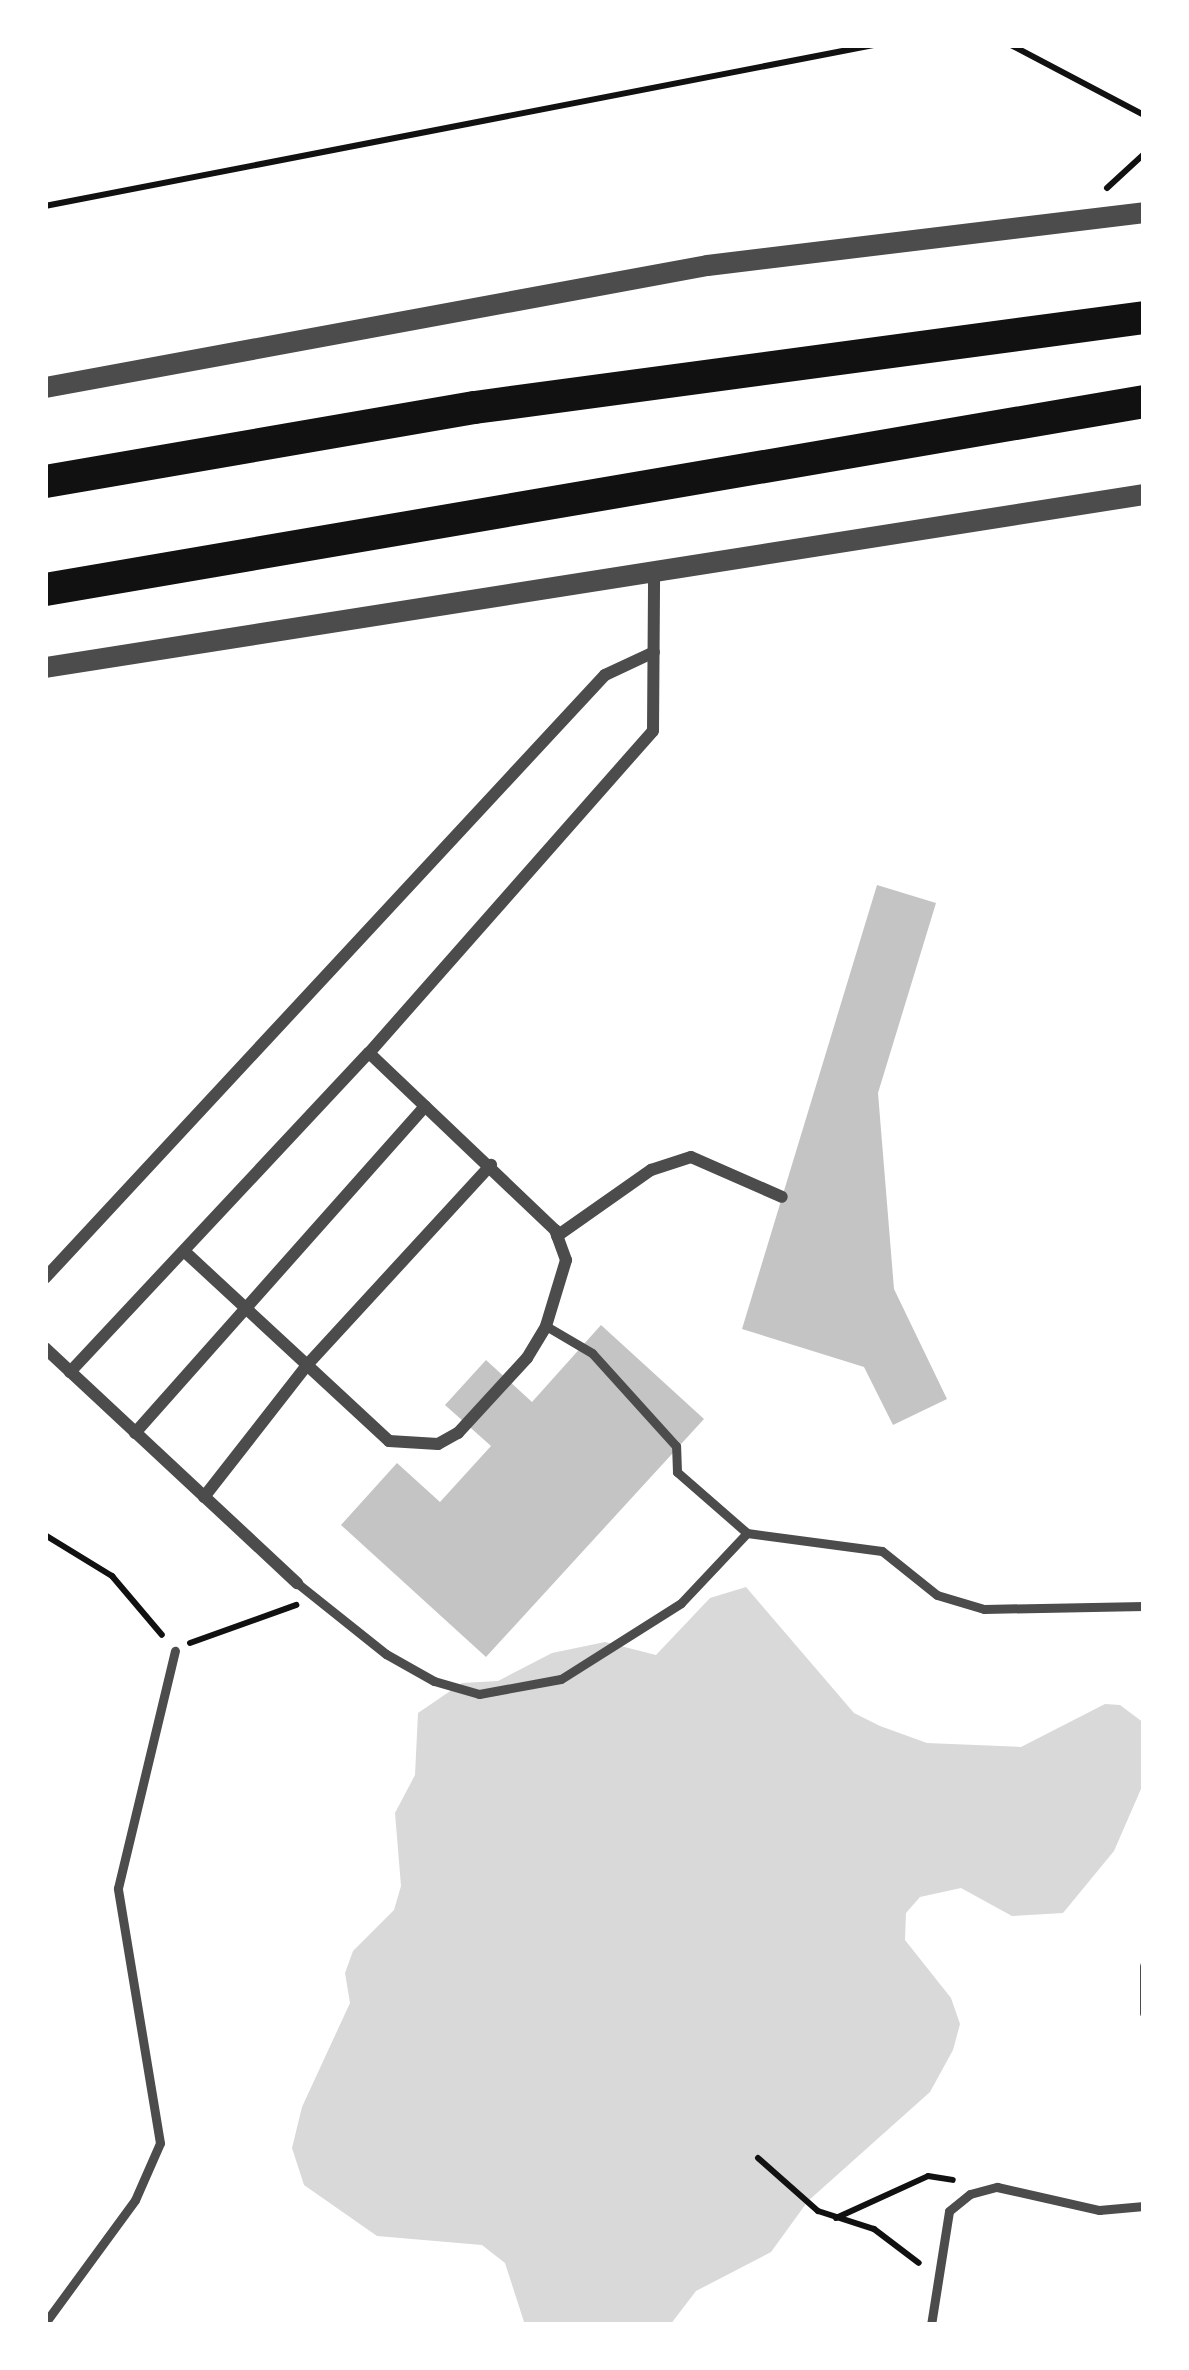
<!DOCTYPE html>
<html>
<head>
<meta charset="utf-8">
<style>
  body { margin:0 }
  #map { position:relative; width:1189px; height:2370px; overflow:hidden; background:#fff; font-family:"PT Sans Narrow",sans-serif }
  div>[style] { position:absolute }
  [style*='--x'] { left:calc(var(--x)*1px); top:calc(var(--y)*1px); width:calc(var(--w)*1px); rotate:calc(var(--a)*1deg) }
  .water>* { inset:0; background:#d9d9d9 }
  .building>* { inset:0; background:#c4c4c4 }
  .path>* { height:6px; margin:-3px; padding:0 3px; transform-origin:3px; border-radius:3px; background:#111 }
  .service>* { height:9px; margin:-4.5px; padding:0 4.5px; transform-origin:4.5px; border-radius:4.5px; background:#4c4c4c }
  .minor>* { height:12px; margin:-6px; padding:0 6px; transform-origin:6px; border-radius:6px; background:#4c4c4c }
  .tertiary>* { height:21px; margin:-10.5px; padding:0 10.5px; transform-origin:10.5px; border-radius:10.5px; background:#4c4c4c }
  .trunk>* { height:33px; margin:-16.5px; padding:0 16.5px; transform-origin:16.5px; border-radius:16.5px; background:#111 }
  span { translate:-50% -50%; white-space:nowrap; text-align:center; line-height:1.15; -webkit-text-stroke:9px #fff; paint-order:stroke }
  .frame { position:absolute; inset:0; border:48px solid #fff; pointer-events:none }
</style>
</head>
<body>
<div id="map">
  <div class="water">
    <div style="clip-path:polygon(746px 1587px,854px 1713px,880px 1726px,927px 1743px,1021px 1747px,1105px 1704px,1120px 1705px,1144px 1723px,1144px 1782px,1114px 1851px,1063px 1913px,1012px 1916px,961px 1888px,920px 1897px,906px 1913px,905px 1940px,951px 1998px,960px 2024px,953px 2050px,930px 2092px,808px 2201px,771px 2252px,696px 2291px,670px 2325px,525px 2325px,505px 2263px,482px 2245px,377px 2236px,304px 2185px,292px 2148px,302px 2107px,350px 2003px,345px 1973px,353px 1951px,394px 1910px,401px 1886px,395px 1813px,415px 1775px,418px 1713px,462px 1683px,498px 1681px,552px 1653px,605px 1642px,656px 1655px,710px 1598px)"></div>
  </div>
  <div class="building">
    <div style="clip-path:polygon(877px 885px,936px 903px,878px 1093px,894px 1289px,947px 1399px,893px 1425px,864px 1367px,742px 1329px)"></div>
    <div style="clip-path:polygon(601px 1325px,704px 1419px,486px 1657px,341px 1525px,397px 1463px,440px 1502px,491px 1446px,445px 1405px,486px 1360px,532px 1402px)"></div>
  </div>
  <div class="path">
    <div style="--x:1011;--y:45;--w:150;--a:27.8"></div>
    <div style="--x:1107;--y:188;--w:50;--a:-42.6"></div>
    <div style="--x:45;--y:206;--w:844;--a:-11"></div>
    <div style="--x:45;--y:1535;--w:79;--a:31.5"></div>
    <div style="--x:112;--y:1576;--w:77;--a:49.7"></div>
    <div style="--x:190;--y:1643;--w:113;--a:-19.7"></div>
    <div style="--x:758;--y:2158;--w:80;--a:41.5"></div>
    <div style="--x:818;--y:2211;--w:59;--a:17.8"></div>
    <div style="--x:874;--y:2229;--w:56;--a:37.1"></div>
    <div style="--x:836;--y:2218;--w:101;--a:-24.5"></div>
    <div style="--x:928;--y:2176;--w:25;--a:9"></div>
  </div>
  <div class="service">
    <div style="--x:747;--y:1533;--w:136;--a:7.6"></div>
    <div style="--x:882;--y:1551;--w:70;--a:38.7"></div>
    <div style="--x:937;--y:1595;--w:49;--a:16.6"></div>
    <div style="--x:984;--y:1609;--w:160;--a:-1.1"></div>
    <div style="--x:297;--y:1583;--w:114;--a:38.6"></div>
    <div style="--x:386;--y:1654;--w:55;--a:29.4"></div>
    <div style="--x:434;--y:1681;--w:47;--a:16.1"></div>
    <div style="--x:479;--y:1694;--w:83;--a:-10.4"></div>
    <div style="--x:561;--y:1679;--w:142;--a:-32.3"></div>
    <div style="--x:681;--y:1603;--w:96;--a:-46.7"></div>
    <div style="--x:747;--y:1533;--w:93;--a:-138.9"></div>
    <div style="--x:677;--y:1472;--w:26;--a:-92"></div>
    <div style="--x:676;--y:1446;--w:125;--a:-132.1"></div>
    <div style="--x:592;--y:1353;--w:53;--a:-149.6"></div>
    <div style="--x:1144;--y:1966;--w:47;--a:90"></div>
    <div style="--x:45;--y:2323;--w:152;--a:-53.8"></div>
    <div style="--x:135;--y:2200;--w:62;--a:-66.3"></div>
    <div style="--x:160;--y:2143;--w:258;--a:-99.4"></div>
    <div style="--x:118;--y:1888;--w:244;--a:-76.5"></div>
    <div style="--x:931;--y:2325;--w:115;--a:-81"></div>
    <div style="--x:949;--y:2211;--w:27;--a:-39"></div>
    <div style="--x:970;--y:2194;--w:28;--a:-15"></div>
    <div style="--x:997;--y:2187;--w:105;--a:12.7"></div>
    <div style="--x:1099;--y:2210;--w:45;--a:-5.1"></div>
  </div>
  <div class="minor">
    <div style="--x:557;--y:1236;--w:115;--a:-35.1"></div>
    <div style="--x:651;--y:1170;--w:42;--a:-18"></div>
    <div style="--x:691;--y:1157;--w:99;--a:23.7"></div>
    <div style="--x:184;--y:1251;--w:168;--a:42.8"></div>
    <div style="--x:307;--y:1365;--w:272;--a:-47.4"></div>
    <div style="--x:45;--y:1278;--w:823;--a:-47.12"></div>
    <div style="--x:605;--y:675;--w:54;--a:-25.1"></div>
    <div style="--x:45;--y:1348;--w:345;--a:43"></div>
    <div style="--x:70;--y:1372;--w:437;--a:-46.9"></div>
    <div style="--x:369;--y:1053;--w:429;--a:-48.6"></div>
    <div style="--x:653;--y:731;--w:163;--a:-89.6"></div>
    <div style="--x:135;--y:1433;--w:437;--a:-48.4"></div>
    <div style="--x:204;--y:1497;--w:167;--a:-52"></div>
    <div style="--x:307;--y:1365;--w:112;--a:42.8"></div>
    <div style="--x:389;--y:1441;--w:49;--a:3.5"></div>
    <div style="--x:438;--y:1444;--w:23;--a:-29"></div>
    <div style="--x:458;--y:1433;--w:102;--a:-47.4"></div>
    <div style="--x:527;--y:1358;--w:37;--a:-59"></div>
    <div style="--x:546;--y:1326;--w:69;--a:-73.1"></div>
    <div style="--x:566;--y:1260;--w:32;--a:-110"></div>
    <div style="--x:555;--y:1230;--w:257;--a:-136.4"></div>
  </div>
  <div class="tertiary">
    <div style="--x:45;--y:387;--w:673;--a:-10.44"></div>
    <div style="--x:707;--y:265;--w:440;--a:-6.9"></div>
    <div style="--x:45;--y:667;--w:1113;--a:-8.95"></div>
  </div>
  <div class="trunk">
    <div style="--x:45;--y:481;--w:435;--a:-9.8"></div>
    <div style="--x:474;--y:407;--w:676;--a:-7.65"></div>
    <div style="--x:45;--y:589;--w:1115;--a:-9.71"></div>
  </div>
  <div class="frame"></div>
</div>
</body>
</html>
